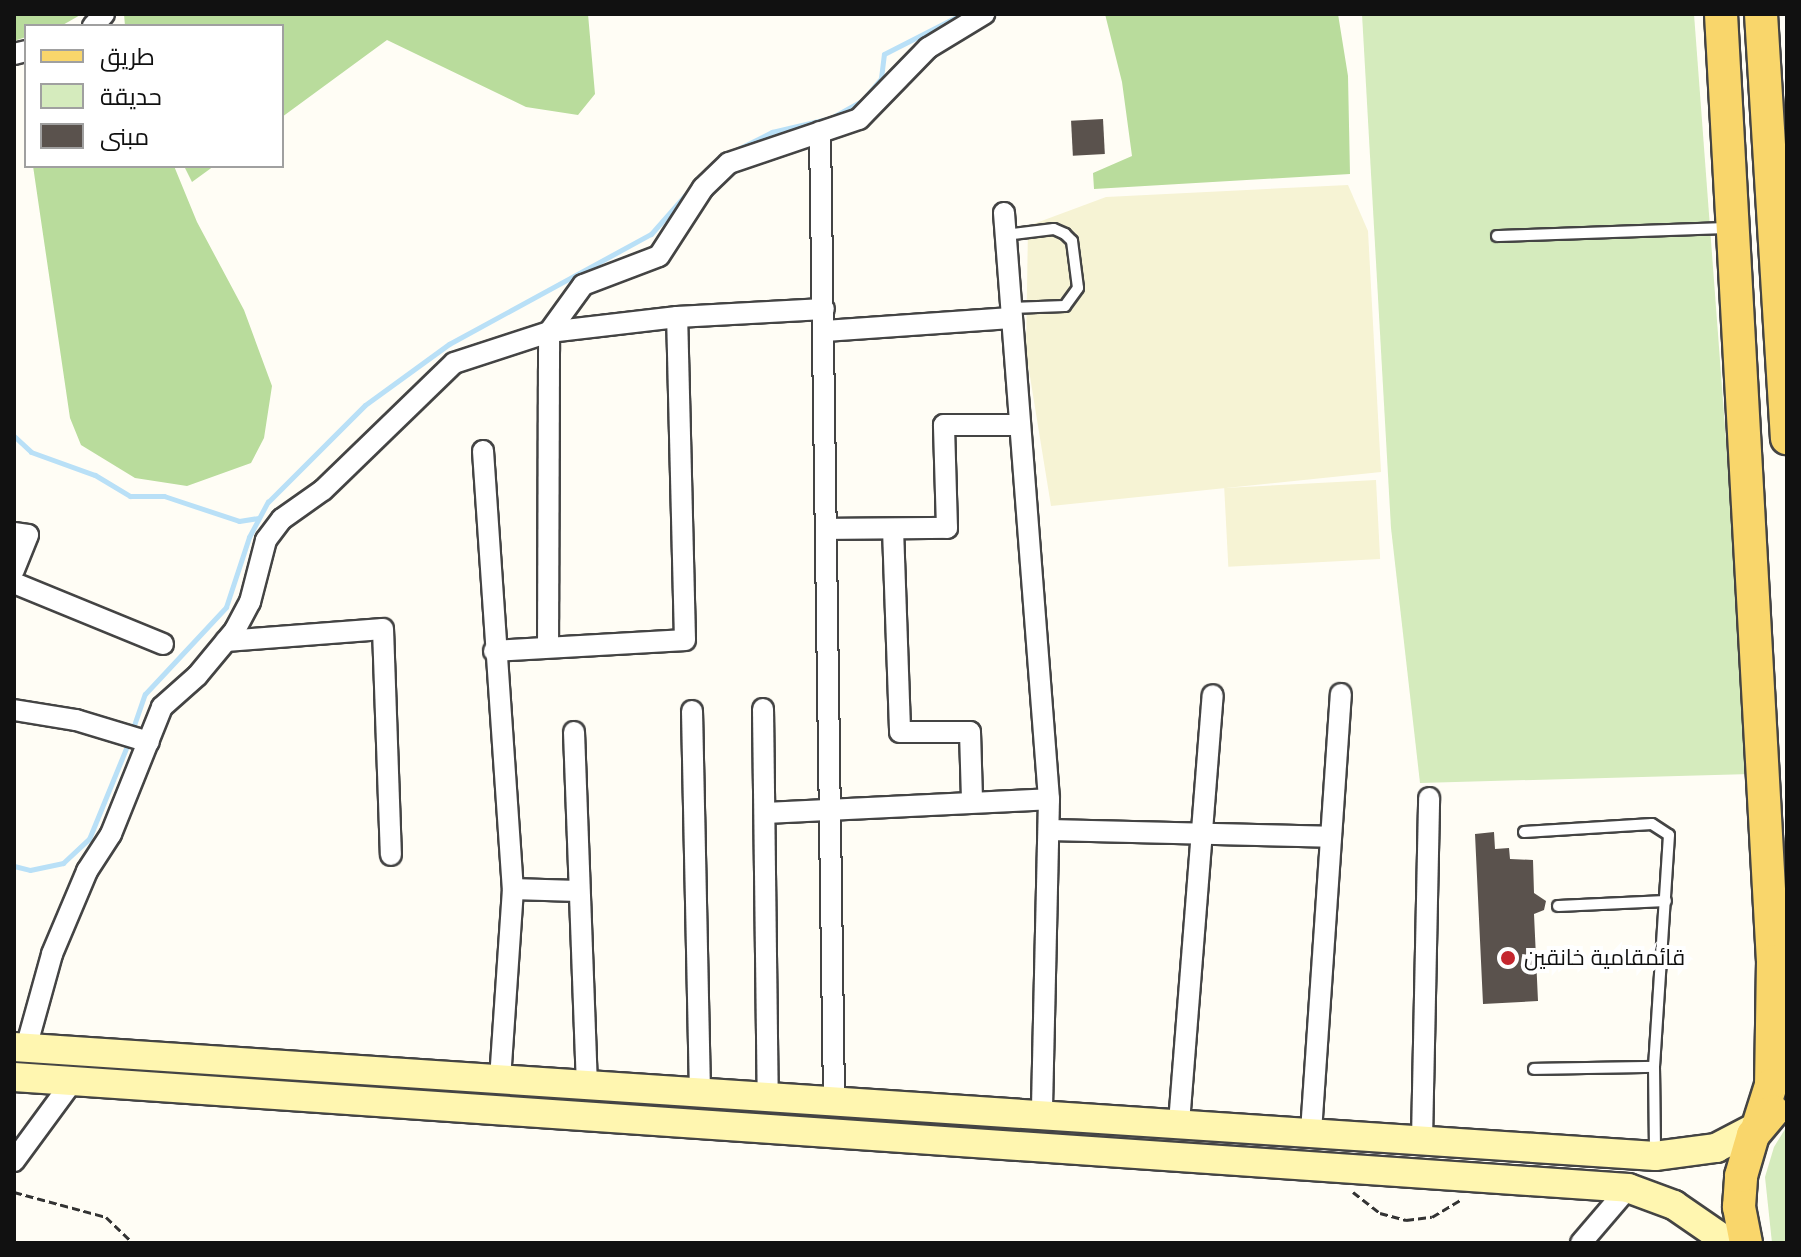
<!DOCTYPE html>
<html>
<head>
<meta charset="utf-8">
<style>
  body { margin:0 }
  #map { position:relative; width:1801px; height:1257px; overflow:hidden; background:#fffdf5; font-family:"Libre Baskerville",Cairo,serif }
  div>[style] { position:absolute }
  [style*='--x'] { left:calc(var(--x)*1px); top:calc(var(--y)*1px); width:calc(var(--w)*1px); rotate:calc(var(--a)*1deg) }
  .farmland>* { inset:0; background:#f6f3d4; transform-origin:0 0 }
  .green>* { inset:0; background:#d5ebbd }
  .forest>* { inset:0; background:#b9dc9c }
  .stream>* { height:5px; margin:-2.5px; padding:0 2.5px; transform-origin:2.5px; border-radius:2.5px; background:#b9e0f7 }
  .building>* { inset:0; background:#5a524d; transform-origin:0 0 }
  .path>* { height:3px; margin-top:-1.5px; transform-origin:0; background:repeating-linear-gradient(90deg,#333 0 8px,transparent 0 12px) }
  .roads { filter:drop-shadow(2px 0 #444) drop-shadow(-2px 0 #444) drop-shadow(0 2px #444) drop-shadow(0 -2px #444) }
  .lane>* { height:10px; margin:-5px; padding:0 5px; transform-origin:5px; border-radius:5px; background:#fff }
  .street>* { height:20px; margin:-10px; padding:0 10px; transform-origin:10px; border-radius:10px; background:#fff }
  .secondary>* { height:28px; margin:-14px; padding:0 14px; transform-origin:14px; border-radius:14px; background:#fff6b0 }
  .primary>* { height:32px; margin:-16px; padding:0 16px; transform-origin:16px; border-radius:16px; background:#f9d66b }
  .dots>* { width:22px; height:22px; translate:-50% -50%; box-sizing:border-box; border:4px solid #fff; border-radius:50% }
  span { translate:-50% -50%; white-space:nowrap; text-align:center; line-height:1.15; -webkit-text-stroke:8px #fff; paint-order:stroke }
  .poi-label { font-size:22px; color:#111 }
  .left { translate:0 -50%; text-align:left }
  .frame { position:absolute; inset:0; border:16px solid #111; pointer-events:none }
  .legend { position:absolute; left:24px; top:24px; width:260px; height:144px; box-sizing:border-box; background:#fff; border:2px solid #a0a0a0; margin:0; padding:10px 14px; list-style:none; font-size:24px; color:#111 }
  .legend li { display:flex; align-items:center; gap:16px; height:40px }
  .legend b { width:40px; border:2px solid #a0a0a0 }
</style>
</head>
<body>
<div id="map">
  <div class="farmland">
    <div style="clip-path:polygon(1348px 185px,1368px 231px,1381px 472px,1051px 506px,1026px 352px,1028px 226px,1106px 197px)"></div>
    <div style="left:1376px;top:480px;width:79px;height:152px;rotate:87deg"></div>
  </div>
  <div class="green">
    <div style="clip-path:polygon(1362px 14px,1694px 14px,1751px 774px,1420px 783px,1391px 528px)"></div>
    <div style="clip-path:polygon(1787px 1126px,1787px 1243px,1772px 1243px,1765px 1177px,1774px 1147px)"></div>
  </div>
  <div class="forest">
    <div style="clip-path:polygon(14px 14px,82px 14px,61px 26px,26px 26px,26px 37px,14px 41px)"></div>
    <div style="clip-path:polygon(124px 14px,588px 14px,595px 94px,578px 115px,526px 107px,387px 40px,282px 117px,282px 26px,125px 26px)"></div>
    <div style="clip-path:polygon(1105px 14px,1338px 14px,1348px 76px,1350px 174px,1094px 189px,1093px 173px,1132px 156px,1122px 82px)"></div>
    <div style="clip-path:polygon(33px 166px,174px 166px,197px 222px,244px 310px,272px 386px,264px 438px,251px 463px,187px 486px,135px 478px,81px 445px,70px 418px)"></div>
    <div style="clip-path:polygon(184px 166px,214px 166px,192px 182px)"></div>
  </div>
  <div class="stream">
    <div style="--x:724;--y:156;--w:54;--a:-26.6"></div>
    <div style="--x:772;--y:132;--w:61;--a:-13.3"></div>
    <div style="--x:831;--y:118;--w:35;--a:-29"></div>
    <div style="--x:862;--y:101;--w:30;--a:-50"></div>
    <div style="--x:881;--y:78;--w:24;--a:-83"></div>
    <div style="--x:884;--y:54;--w:88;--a:-27.1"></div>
    <div style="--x:14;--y:436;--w:23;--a:43"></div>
    <div style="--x:31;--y:452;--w:68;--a:19.8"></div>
    <div style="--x:95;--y:475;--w:41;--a:31"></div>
    <div style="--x:130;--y:496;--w:34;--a:0"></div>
    <div style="--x:164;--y:496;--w:79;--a:18.4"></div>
    <div style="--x:239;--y:521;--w:20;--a:-9"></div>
    <div style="--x:132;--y:731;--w:39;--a:-71"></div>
    <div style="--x:145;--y:694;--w:119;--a:-47"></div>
    <div style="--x:226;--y:607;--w:74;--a:-71.8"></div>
    <div style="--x:249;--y:537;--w:40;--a:-62"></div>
    <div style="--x:268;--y:502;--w:137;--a:-45"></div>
    <div style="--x:365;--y:405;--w:104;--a:-36"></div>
    <div style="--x:449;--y:344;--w:230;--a:-28.6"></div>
    <div style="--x:651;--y:234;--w:65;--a:-48.7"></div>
    <div style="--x:14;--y:866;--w:16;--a:14"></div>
    <div style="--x:30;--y:870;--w:34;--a:-12"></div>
    <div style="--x:63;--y:863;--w:35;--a:-43"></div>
    <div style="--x:89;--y:839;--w:106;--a:-67.8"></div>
  </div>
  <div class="building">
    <div style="left:1103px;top:119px;width:35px;height:32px;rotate:87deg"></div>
    <div style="clip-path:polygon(1494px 832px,1495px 849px,1509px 848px,1510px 859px,1533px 860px,1534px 893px,1546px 901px,1544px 910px,1534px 914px,1538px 1001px,1483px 1004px,1475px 834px)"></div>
  </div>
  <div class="path">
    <div style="--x:14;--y:1192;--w:95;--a:15.2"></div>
    <div style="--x:106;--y:1217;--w:37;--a:44"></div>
    <div style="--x:1353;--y:1192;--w:34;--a:38"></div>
    <div style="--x:1380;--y:1213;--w:27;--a:15"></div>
    <div style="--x:1406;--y:1220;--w:26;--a:-7"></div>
    <div style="--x:1432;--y:1217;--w:33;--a:-31"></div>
  </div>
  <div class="roads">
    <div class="lane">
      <div style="--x:1005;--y:235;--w:49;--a:-7"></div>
      <div style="--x:1054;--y:229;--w:12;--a:24"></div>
      <div style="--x:1065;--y:234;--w:10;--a:45"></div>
      <div style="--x:1072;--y:241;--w:47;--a:82.7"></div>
      <div style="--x:1078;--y:288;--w:22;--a:126"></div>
      <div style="--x:1065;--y:306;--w:54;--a:177.9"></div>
      <div style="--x:1497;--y:236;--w:231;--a:-2"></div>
      <div style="--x:1524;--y:832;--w:128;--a:-3.6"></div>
      <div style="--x:1652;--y:824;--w:20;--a:33"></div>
      <div style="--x:1669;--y:835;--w:232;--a:93.7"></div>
      <div style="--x:1654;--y:1067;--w:87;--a:89.3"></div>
      <div style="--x:1558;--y:906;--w:108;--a:-2.7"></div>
      <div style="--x:1534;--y:1069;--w:120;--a:-1"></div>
    </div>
    <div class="street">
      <div style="--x:93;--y:26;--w:16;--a:-47"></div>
      <div style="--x:14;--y:54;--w:12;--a:-14"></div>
      <div style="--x:820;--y:132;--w:969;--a:89.17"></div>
      <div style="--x:1004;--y:213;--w:588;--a:85.61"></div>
      <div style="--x:1049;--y:799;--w:315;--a:91.3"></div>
      <div style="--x:824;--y:331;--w:188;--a:-4"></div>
      <div style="--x:483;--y:451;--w:439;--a:86.1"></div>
      <div style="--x:513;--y:889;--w:193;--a:93.9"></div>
      <div style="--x:828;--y:529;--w:119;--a:-0.5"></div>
      <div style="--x:947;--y:528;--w:103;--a:-91.7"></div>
      <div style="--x:944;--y:425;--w:75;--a:0"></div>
      <div style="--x:893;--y:529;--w:203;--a:88"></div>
      <div style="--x:900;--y:732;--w:70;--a:0"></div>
      <div style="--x:970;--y:732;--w:67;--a:88.3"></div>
      <div style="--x:14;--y:533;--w:14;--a:8"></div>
      <div style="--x:28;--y:535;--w:38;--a:112"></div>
      <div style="--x:14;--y:583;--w:161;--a:22.3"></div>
      <div style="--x:226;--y:641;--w:157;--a:-4.4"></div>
      <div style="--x:383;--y:629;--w:226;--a:88"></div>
      <div style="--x:548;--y:647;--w:315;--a:-89.8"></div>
      <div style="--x:549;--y:332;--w:129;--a:-6.7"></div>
      <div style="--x:677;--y:317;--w:147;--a:-3.1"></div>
      <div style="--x:494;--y:651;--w:191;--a:-3.3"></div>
      <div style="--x:685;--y:640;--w:323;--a:-91.4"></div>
      <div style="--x:763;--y:709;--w:389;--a:89.3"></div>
      <div style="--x:14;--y:710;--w:63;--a:9.2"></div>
      <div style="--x:76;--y:720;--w:76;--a:16.8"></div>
      <div style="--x:692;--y:711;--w:383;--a:88.8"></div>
      <div style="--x:574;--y:732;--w:356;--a:87.9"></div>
      <div style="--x:765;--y:813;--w:284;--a:-2.8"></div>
      <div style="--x:1049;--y:830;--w:281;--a:1.4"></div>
      <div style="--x:513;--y:889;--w:64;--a:1.8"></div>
      <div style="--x:26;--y:1048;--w:98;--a:-74.5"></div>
      <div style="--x:52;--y:954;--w:90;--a:-67.1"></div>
      <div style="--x:87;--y:871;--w:44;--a:-57"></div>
      <div style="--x:111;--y:834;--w:137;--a:-68.1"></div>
      <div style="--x:162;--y:707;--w:47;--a:-41.5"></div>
      <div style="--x:197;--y:676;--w:60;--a:-50.4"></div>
      <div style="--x:235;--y:630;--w:32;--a:-62"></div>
      <div style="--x:250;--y:602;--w:64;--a:-75.5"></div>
      <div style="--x:266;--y:540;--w:26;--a:-53"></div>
      <div style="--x:282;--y:519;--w:50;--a:-35.3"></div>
      <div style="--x:323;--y:490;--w:182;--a:-44.1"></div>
      <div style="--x:454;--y:363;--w:100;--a:-18.1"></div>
      <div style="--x:549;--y:332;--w:58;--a:-54.1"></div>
      <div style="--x:583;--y:285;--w:81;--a:-20.9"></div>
      <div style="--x:659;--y:256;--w:81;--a:-57.1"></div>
      <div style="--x:703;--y:188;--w:36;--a:-44"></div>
      <div style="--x:729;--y:163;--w:137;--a:-18.7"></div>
      <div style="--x:859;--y:119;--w:99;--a:-45.8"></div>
      <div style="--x:928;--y:48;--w:66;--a:-31.3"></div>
      <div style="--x:1179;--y:1123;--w:429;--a:-85.5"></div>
      <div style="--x:1311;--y:1132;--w:439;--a:-86.1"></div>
      <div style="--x:1422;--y:1139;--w:341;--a:-88.8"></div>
      <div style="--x:14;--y:1161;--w:98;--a:-53.7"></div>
      <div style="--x:1581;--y:1243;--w:72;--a:-49.5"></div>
    </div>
    <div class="secondary">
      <div style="--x:14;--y:1047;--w:1645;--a:3.8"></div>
      <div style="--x:1655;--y:1156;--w:62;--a:-7.5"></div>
      <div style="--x:1716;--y:1148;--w:47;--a:-27.6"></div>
      <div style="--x:14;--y:1077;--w:1618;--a:3.93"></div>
      <div style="--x:1628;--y:1188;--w:49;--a:20.3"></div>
      <div style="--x:1674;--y:1205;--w:67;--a:34.6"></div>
    </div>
    <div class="primary">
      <div style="--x:1721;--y:14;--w:948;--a:86.86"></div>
      <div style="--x:1773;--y:961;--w:124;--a:90.9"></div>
      <div style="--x:1771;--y:1085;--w:43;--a:107.6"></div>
      <div style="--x:1761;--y:14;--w:425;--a:86.5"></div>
      <div style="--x:1746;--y:1243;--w:37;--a:-101"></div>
      <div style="--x:1739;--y:1207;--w:31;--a:-86"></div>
      <div style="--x:1741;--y:1176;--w:43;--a:-73.7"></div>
      <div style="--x:1753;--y:1135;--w:31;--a:-50"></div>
    </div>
  </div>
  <div class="dots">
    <div style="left:1508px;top:958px;background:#c4262e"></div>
  </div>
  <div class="poi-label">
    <span class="left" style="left:1524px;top:958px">قائمقامية خانقين</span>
  </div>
  <div class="frame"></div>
  <ul class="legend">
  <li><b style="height:10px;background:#f9d66b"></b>طريق</li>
  <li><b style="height:22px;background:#d5ebbd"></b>حديقة</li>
  <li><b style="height:22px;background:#5a524d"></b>مبنى</li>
  </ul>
</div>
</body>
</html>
